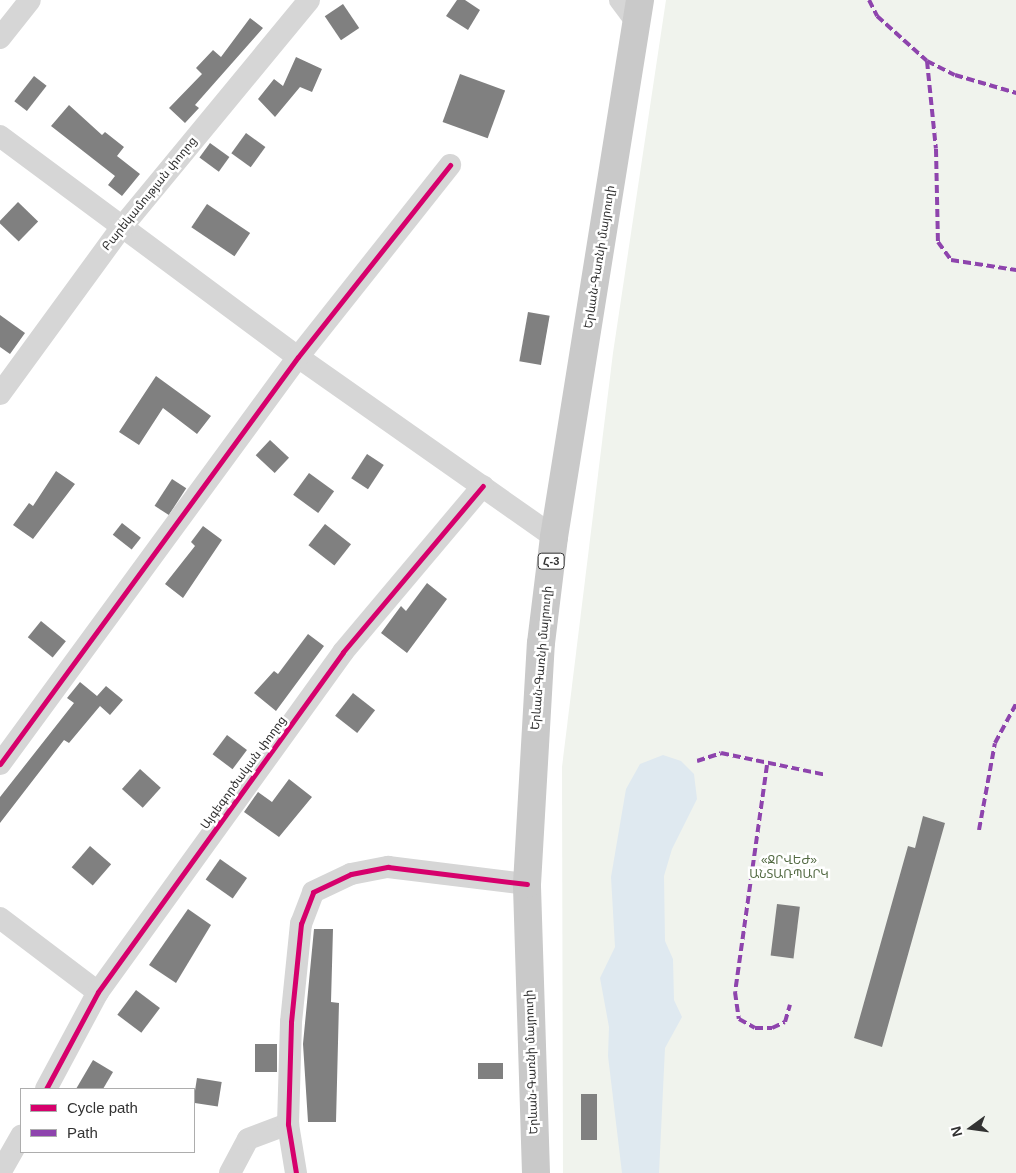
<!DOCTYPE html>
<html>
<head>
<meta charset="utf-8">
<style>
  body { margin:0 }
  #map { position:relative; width:1016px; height:1173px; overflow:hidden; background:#fff; font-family:Helvetica,"Noto Sans Armenian",sans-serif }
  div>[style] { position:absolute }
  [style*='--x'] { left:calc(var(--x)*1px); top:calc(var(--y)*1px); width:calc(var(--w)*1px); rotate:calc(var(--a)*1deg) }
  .green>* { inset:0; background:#f0f3ed }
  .water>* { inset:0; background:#dfe9f0 }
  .building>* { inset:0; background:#808080; transform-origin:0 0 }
  .minor>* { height:22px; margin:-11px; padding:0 11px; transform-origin:11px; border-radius:11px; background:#d6d6d6 }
  .major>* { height:28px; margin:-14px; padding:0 14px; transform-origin:14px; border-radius:14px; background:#c9c9c9 }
  .quiet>* { height:4px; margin-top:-2px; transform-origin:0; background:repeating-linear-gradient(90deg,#8e44ad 0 8px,transparent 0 12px) }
  .cycleway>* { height:5px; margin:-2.5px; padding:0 2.5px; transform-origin:2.5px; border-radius:2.5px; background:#d6006c }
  span { translate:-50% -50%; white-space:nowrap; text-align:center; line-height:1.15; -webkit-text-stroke:5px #fff; paint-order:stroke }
  .shield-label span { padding:1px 4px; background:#fff; border:1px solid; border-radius:4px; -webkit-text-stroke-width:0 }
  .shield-label { font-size:11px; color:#323232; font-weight:700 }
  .street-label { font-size:12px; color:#323232 }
  .park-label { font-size:12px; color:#536a43 }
  .legend { position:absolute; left:20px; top:1088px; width:175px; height:65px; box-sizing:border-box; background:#fff; border:1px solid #adadad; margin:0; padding:6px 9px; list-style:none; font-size:15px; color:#323232 }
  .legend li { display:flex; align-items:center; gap:10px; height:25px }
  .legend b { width:25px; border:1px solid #adadad }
  .north { position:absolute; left:946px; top:1103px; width:50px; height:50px; -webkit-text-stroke:4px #fff; paint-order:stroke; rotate:256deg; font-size:14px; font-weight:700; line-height:20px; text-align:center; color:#323232 }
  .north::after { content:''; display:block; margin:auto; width:18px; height:22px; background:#323232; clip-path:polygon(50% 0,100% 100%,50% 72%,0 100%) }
</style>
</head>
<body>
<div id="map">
  <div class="green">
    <div style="clip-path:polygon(666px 0,1016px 0,1016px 1173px,563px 1173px,562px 767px,613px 353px)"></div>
  </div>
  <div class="water">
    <div style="clip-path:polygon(663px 755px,681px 761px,694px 774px,697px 799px,672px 849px,664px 876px,665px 941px,673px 959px,674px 1000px,682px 1017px,665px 1048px,659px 1173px,622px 1173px,608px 1056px,609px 1027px,600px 978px,615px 947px,611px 877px,626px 789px,640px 764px)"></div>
  </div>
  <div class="building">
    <div style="clip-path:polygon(457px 0,465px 0,480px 10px,468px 30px,446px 16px)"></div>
    <div style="left:343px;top:4px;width:29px;height:22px;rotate:56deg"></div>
    <div style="clip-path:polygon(250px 18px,263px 28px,195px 105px,199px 108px,185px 123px,169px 108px,202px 74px,196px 68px,213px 50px,221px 57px)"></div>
    <div style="clip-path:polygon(296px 57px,322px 69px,312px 92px,300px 87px,275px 117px,258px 99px,274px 79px,283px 86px)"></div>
    <div style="left:460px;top:74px;width:48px;height:51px;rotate:20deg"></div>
    <div style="left:34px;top:76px;width:16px;height:32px;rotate:38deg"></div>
    <div style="clip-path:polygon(69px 105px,102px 135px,105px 132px,124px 147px,117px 156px,140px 174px,122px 196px,108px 185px,115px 176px,51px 126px)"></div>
    <div style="left:246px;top:133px;width:24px;height:25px;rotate:36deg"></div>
    <div style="left:210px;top:143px;width:24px;height:18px;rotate:36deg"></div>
    <div style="left:18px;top:202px;width:28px;height:28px;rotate:44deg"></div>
    <div style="left:207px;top:204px;width:52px;height:28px;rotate:34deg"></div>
    <div style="left:528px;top:312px;width:22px;height:50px;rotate:10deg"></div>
    <div style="clip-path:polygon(0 315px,25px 333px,10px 354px,0 347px)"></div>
    <div style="clip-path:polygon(156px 376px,211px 416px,197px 434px,163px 408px,139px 445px,119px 432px)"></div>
    <div style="left:270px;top:440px;width:26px;height:21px;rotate:43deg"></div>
    <div style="left:367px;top:454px;width:20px;height:29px;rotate:33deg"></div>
    <div style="clip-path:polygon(56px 471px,75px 484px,33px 539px,13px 525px,29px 503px,33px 506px)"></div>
    <div style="left:309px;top:473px;width:31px;height:27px;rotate:36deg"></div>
    <div style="left:172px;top:479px;width:17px;height:32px;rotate:33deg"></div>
    <div style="left:122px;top:523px;width:24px;height:15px;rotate:38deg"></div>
    <div style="left:325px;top:524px;width:33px;height:27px;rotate:38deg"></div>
    <div style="clip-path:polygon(203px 526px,222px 540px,183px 598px,165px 584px,195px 546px,191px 542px)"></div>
    <div style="clip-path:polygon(427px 583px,447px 599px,407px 653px,381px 633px,401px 606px,406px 611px)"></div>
    <div style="left:41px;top:621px;width:32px;height:21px;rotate:39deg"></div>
    <div style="clip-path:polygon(308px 634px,324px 646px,276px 711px,254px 693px,274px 671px,278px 674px)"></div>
    <div style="clip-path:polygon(80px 682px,97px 696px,106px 686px,123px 700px,110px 715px,100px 706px,69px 743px,64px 740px,0 823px,0 797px,74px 703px,67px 698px)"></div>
    <div style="left:353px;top:693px;width:28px;height:29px;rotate:38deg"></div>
    <div style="left:227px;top:735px;width:25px;height:24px;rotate:37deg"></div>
    <div style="left:140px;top:769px;width:28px;height:27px;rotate:42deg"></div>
    <div style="clip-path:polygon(289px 779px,312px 797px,279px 837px,244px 812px,258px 792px,272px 802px)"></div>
    <div style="clip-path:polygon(923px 816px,945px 823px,882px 1047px,854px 1038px,908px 846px,915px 848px)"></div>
    <div style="left:90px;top:846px;width:28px;height:28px;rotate:41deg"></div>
    <div style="left:220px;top:859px;width:33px;height:25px;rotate:35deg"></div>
    <div style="left:777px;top:904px;width:23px;height:52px;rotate:7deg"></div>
    <div style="clip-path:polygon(188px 909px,211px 925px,176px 983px,149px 965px)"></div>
    <div style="clip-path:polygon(314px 929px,333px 929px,331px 1002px,339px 1003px,336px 1122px,308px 1122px,303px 1044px)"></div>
    <div style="left:136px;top:990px;width:30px;height:31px;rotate:37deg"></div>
    <div style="left:255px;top:1044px;width:22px;height:28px"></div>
    <div style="clip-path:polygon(93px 1060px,113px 1072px,103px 1089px,76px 1089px)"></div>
    <div style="left:478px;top:1063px;width:25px;height:16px"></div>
    <div style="left:197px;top:1078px;width:25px;height:25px;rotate:9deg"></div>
    <div style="left:581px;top:1094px;width:16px;height:46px"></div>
  </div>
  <div class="minor">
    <div style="--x:620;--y:0;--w:26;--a:53"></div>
    <div style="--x:0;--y:38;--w:48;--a:-51.7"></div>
    <div style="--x:0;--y:136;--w:371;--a:36.6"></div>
    <div style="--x:298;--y:357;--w:313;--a:35.1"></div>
    <div style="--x:0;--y:394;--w:207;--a:-53.9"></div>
    <div style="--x:122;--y:227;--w:294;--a:-50.5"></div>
    <div style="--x:0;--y:764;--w:504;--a:-53.79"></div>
    <div style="--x:298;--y:357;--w:245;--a:-51.6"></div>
    <div style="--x:0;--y:918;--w:123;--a:37.1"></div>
    <div style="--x:46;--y:1089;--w:110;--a:-61.8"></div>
    <div style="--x:98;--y:992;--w:419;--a:-54.2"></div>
    <div style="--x:343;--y:652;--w:217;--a:-49.9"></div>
    <div style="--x:0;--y:1173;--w:43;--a:-60.4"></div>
    <div style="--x:230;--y:1173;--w:38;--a:-62"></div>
    <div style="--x:248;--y:1139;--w:43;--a:-20.6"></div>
    <div style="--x:296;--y:1173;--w:50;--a:-99.3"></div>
    <div style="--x:288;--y:1124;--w:102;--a:-88.3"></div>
    <div style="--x:291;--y:1022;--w:99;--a:-84.2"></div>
    <div style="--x:301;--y:924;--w:34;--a:-69"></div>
    <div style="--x:313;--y:892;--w:42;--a:-25.3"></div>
    <div style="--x:351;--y:874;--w:38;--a:-11"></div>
    <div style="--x:388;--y:867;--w:140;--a:7"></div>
  </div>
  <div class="major">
    <div style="--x:536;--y:1173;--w:289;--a:-91.8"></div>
    <div style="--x:527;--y:884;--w:241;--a:-86.7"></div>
    <div style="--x:541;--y:643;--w:107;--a:-83"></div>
    <div style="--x:554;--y:537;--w:544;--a:-80.9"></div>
  </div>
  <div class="quiet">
    <div style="--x:869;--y:0;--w:18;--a:63"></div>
    <div style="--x:877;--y:16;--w:67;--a:42"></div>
    <div style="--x:927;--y:61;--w:31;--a:27"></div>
    <div style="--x:955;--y:75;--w:64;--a:16.4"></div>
    <div style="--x:927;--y:61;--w:88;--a:84.2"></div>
    <div style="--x:936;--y:149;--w:93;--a:88.8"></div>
    <div style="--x:938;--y:242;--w:22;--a:54"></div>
    <div style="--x:951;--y:260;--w:66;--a:8.7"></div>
    <div style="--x:697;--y:761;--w:25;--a:-18"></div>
    <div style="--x:721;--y:753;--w:107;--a:11.8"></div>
    <div style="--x:767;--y:765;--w:229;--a:98"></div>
    <div style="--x:735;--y:992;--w:27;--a:82"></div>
    <div style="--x:739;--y:1019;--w:18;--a:29"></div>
    <div style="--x:755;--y:1028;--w:17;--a:0"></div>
    <div style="--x:772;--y:1028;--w:14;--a:-25"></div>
    <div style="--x:785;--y:1022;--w:18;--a:-74"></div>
    <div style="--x:979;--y:830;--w:88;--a:-79.6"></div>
    <div style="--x:995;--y:743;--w:44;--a:-61.7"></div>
  </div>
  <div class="cycleway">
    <div style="--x:0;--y:764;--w:504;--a:-53.79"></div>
    <div style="--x:298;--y:357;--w:245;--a:-51.6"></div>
    <div style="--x:46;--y:1089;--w:110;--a:-61.8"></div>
    <div style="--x:98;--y:992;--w:419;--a:-54.2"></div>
    <div style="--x:343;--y:652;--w:217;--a:-49.9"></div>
    <div style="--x:296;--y:1173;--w:50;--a:-99.3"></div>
    <div style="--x:288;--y:1124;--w:102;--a:-88.3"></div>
    <div style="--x:291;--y:1022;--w:99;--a:-84.2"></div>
    <div style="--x:301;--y:924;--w:34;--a:-69"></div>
    <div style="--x:313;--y:892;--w:42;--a:-25.3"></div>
    <div style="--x:351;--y:874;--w:38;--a:-11"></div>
    <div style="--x:388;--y:867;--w:140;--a:7"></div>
  </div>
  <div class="shield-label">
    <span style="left:551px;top:561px">Հ-3</span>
  </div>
  <div class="street-label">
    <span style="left:150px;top:194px;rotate:-51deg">Բարեկամության փողոց</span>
    <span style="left:600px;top:257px;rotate:-81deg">Երևան-Գառնի մայրուղի</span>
    <span style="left:542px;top:658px;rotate:-85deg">Երևան-Գառնի մայրուղի</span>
    <span style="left:244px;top:773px;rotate:-54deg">Այգեգործական փողոց</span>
    <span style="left:532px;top:1062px;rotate:-92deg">Երևան-Գառնի մայրուղի</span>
  </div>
  <div class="park-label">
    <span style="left:789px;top:868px">«ՋՐՎԵԺ»<br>ԱՆՏԱՌՊԱՐԿ</span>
  </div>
  <ul class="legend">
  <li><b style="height:6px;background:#d6006c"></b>Cycle path</li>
  <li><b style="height:6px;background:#8e44ad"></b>Path</li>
  </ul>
  <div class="north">N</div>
</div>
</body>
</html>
